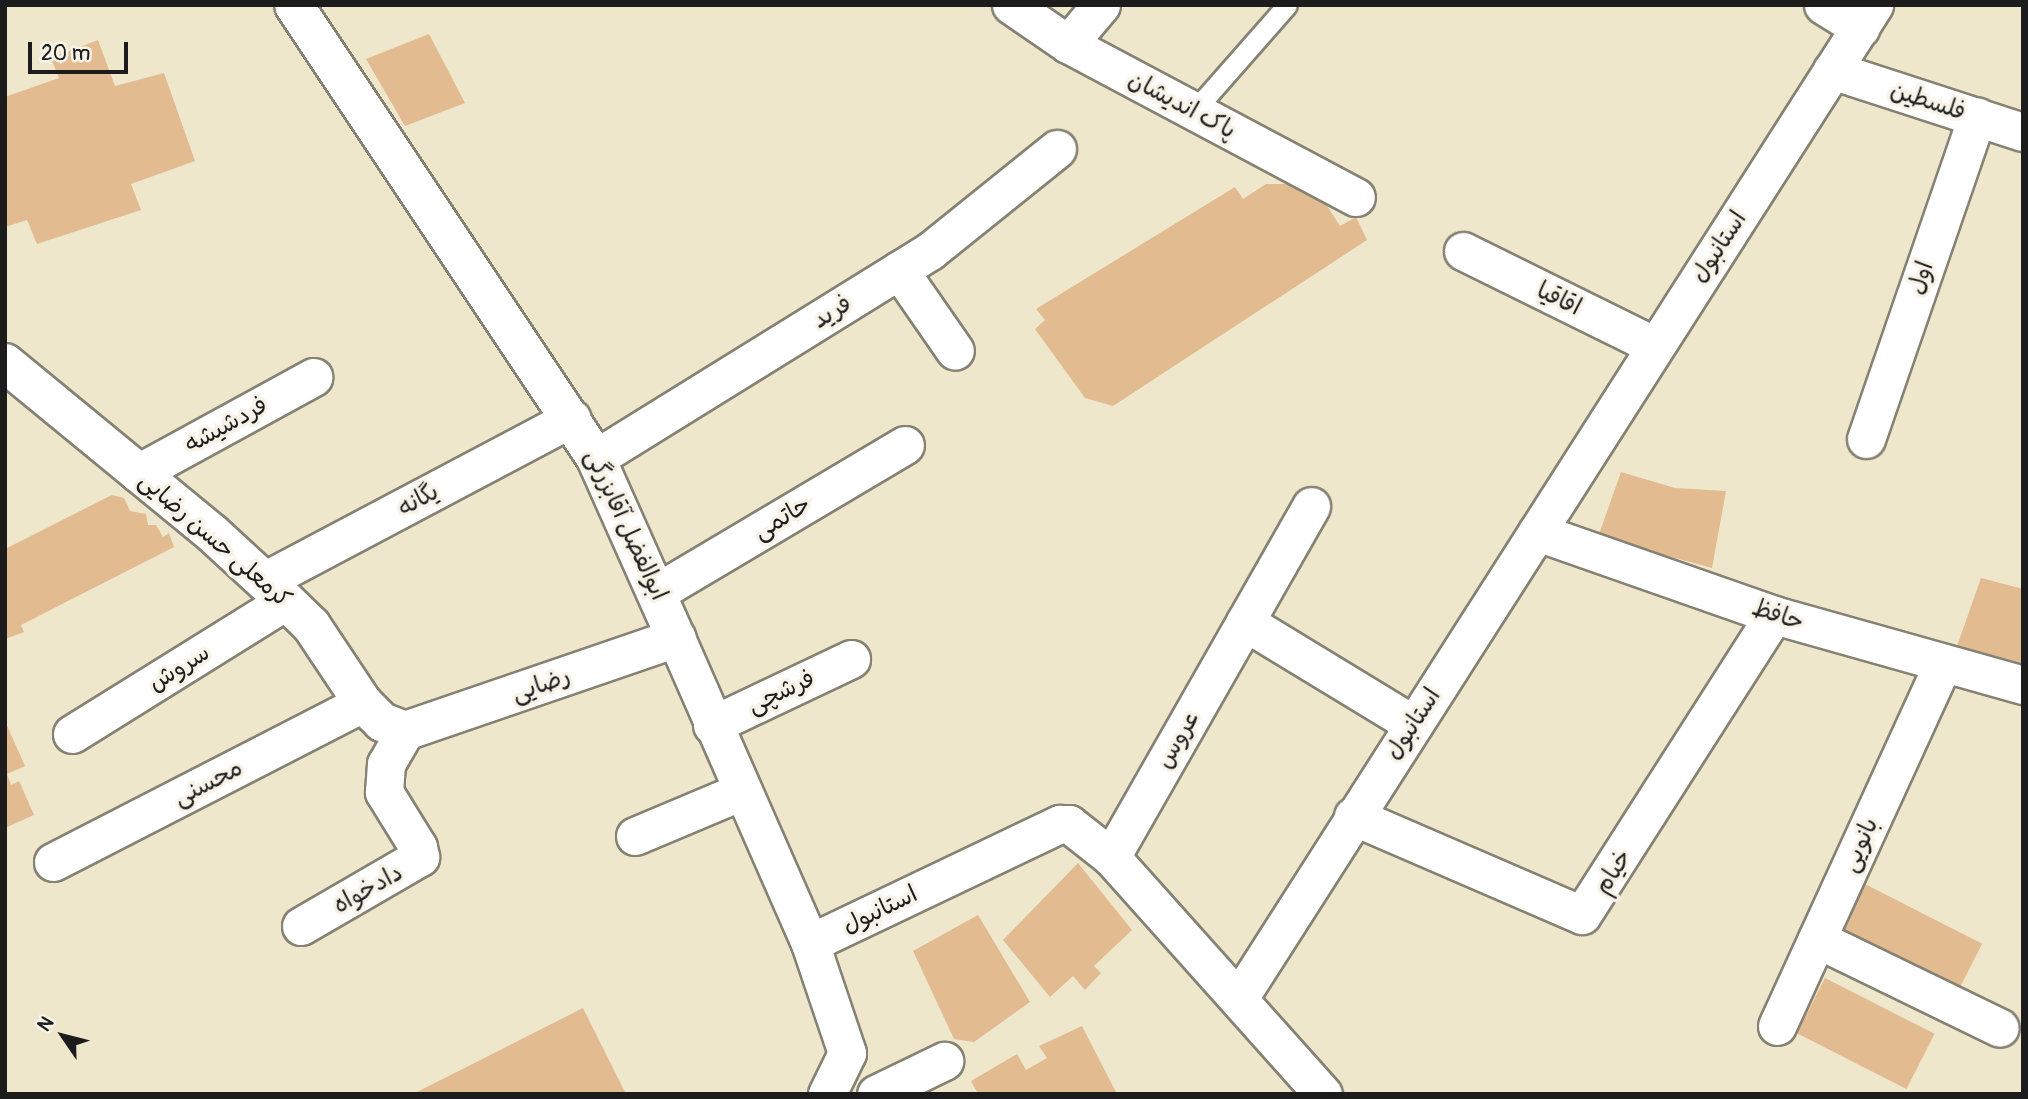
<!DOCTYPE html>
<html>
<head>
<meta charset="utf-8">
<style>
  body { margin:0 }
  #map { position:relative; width:2028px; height:1099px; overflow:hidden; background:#eee7cc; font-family:Pangolin,"Playpen Sans Arabic",sans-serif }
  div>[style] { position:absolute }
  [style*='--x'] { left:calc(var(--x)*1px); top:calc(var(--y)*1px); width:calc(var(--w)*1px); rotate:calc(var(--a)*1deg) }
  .building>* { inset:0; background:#e2bb91; transform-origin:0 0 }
  .roads { filter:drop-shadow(2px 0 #858274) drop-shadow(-2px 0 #858274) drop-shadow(0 2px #858274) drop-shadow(0 -2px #858274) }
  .service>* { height:19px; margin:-9.5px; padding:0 9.5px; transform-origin:9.5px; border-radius:9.5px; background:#fff }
  .minor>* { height:37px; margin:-18.5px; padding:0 18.5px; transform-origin:18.5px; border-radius:18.5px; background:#fff }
  .tertiary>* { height:38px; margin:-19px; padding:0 19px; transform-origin:19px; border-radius:19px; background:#fff }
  span { translate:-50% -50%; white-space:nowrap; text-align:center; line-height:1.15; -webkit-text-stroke:7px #f7f3e8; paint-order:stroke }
  .street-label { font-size:24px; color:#1c1c1c }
  .frame { position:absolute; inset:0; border:7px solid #1c1c1c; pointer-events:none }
  .north { position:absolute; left:28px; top:1001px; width:70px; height:70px; -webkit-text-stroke:5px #f7f3e8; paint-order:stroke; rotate:305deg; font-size:19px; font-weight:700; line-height:28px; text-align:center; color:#1c1c1c }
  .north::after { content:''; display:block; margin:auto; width:24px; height:32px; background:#1c1c1c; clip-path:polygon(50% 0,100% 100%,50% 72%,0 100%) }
  .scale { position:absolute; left:28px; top:42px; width:100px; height:32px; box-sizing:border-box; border:4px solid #1c1c1c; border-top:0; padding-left:9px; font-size:21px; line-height:24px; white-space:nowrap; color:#1c1c1c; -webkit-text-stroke:5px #f7f3e8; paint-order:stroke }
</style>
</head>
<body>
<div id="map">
  <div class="building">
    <div style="clip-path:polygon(429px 34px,465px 103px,405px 126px,366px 59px)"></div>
    <div style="clip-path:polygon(98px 40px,115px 86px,164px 73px,195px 161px,131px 184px,141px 210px,37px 244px,27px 220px,5px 227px,5px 97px,59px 78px,51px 58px)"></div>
    <div style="clip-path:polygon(1266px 184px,1298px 184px,1322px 198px,1340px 226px,1356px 217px,1367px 240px,1113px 406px,1085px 398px,1035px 329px,1045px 320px,1036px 309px,1235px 187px,1243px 199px)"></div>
    <div style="clip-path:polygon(1621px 472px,1675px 488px,1726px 491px,1712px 568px,1598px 537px)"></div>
    <div style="clip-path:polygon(112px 495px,124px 498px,130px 511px,146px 514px,148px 525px,156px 525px,163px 537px,169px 533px,174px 547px,21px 625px,24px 632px,5px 639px,5px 549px)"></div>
    <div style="clip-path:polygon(1981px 578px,2023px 589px,2023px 670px,1996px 665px,1957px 646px)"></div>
    <div style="clip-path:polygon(5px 721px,25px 766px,7px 774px,11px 785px,19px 781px,34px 815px,5px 828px)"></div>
    <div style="clip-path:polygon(1078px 863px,1132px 930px,1094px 966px,1101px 973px,1085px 990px,1073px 976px,1050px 997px,1003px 940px)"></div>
    <div style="left:1861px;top:882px;width:136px;height:60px;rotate:27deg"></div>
    <div style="clip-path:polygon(978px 915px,1030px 1002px,974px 1042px,954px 1039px,913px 951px)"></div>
    <div style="left:1825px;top:978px;width:123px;height:62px;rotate:27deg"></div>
    <div style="clip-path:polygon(583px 1008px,626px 1094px,413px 1094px)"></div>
    <div style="clip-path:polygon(1082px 1026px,1117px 1094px,978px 1094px,971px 1081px,1017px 1054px,1026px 1070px,1047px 1058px,1039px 1046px)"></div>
  </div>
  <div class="roads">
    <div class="service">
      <div style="--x:1193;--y:112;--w:142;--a:-48.7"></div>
    </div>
    <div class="minor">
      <div style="--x:1011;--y:5;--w:69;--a:34.4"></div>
      <div style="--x:1068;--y:44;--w:326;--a:28"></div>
      <div style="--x:1823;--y:5;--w:44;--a:31.9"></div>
      <div style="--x:1068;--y:44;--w:51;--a:-49.8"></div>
      <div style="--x:1832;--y:70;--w:201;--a:18"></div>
      <div style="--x:1463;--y:251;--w:214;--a:26.3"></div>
      <div style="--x:899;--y:270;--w:98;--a:55.3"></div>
      <div style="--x:1866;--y:439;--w:341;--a:-71"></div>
      <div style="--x:596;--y:458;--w:393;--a:-31.8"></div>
      <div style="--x:930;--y:251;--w:163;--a:-38.8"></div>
      <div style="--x:138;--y:473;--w:200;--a:-28.7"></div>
      <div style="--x:1537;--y:532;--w:251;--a:19.3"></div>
      <div style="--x:1774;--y:615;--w:259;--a:15.7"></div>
      <div style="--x:264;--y:581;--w:348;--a:-27.9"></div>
      <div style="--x:659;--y:591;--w:286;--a:-30.7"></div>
      <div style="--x:1245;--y:622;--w:197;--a:31.3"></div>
      <div style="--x:676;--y:638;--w:333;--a:66.3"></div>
      <div style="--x:810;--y:943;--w:116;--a:71.4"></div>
      <div style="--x:847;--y:1053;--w:46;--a:116"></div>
      <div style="--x:712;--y:725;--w:154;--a:-25.4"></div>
      <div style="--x:72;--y:734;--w:252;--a:-31.9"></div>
      <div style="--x:1353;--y:816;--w:249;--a:23.4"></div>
      <div style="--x:1582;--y:915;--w:356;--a:-57.4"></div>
      <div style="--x:635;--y:836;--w:116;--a:-22.8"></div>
      <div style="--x:1111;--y:857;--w:404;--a:-60.3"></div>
      <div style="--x:53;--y:862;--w:348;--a:-27.2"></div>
      <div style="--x:301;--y:926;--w:138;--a:-30.1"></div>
      <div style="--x:420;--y:857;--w:10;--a:-101"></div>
      <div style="--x:418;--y:847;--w:65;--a:-121.7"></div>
      <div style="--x:384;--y:792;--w:28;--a:-86"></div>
      <div style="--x:386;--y:764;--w:38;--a:-60"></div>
      <div style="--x:1817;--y:939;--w:203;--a:25.9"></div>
      <div style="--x:810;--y:943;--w:277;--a:-25.5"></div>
      <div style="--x:1060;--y:824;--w:9;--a:0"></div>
      <div style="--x:1069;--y:824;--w:53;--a:38.2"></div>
      <div style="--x:1111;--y:857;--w:318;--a:48.2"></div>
      <div style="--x:1239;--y:998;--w:1179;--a:-57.4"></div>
      <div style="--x:1777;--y:1026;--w:397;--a:-65.4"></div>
      <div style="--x:876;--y:1094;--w:76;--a:-25.9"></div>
    </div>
    <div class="tertiary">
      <div style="--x:5;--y:363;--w:268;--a:39.4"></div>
      <div style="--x:212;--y:533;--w:100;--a:42.6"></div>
      <div style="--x:286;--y:601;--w:35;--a:44"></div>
      <div style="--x:311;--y:625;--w:94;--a:56.3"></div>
      <div style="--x:363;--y:703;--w:27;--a:45"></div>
      <div style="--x:382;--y:722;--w:25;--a:21"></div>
      <div style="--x:405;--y:731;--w:287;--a:-18.9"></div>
      <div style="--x:676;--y:638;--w:197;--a:-114"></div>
      <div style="--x:596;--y:458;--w:544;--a:-123.69"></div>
    </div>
  </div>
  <div class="street-label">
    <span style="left:1928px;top:101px;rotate:18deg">فلسطین</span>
    <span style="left:1182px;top:105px;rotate:28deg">پاک اندیشان</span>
    <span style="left:1719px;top:247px;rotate:-57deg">استانبول</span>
    <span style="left:1921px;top:278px;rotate:-71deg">اول</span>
    <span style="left:1559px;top:299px;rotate:26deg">اقاقیا</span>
    <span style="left:832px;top:312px;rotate:-32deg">فرید</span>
    <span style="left:226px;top:425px;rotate:-29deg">فردشیشه</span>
    <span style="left:418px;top:500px;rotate:-28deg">یگانه</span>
    <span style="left:782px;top:518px;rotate:-31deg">حاتمی</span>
    <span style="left:626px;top:525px;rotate:65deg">ابوالفضل آقابزرگی</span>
    <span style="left:215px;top:540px;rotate:41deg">کرمعلی حسن رضایی</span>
    <span style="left:1778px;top:615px;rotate:18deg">حافظ</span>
    <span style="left:179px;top:668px;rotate:-32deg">سروش</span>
    <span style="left:541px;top:685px;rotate:-19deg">رضایی</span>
    <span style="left:781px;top:692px;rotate:-25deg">فرشچی</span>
    <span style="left:1413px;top:724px;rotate:-57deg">استانبول</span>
    <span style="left:1178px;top:739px;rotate:-60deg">عروس</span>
    <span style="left:208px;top:783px;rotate:-27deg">محسنی</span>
    <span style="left:1860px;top:845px;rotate:-66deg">بانویی</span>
    <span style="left:1613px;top:872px;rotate:-58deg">خیام</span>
    <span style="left:368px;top:889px;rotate:-29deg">دادخواه</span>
    <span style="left:880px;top:910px;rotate:-26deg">استانبول</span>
  </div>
  <div class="frame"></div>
  <div class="north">N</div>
  <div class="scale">20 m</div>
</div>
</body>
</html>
